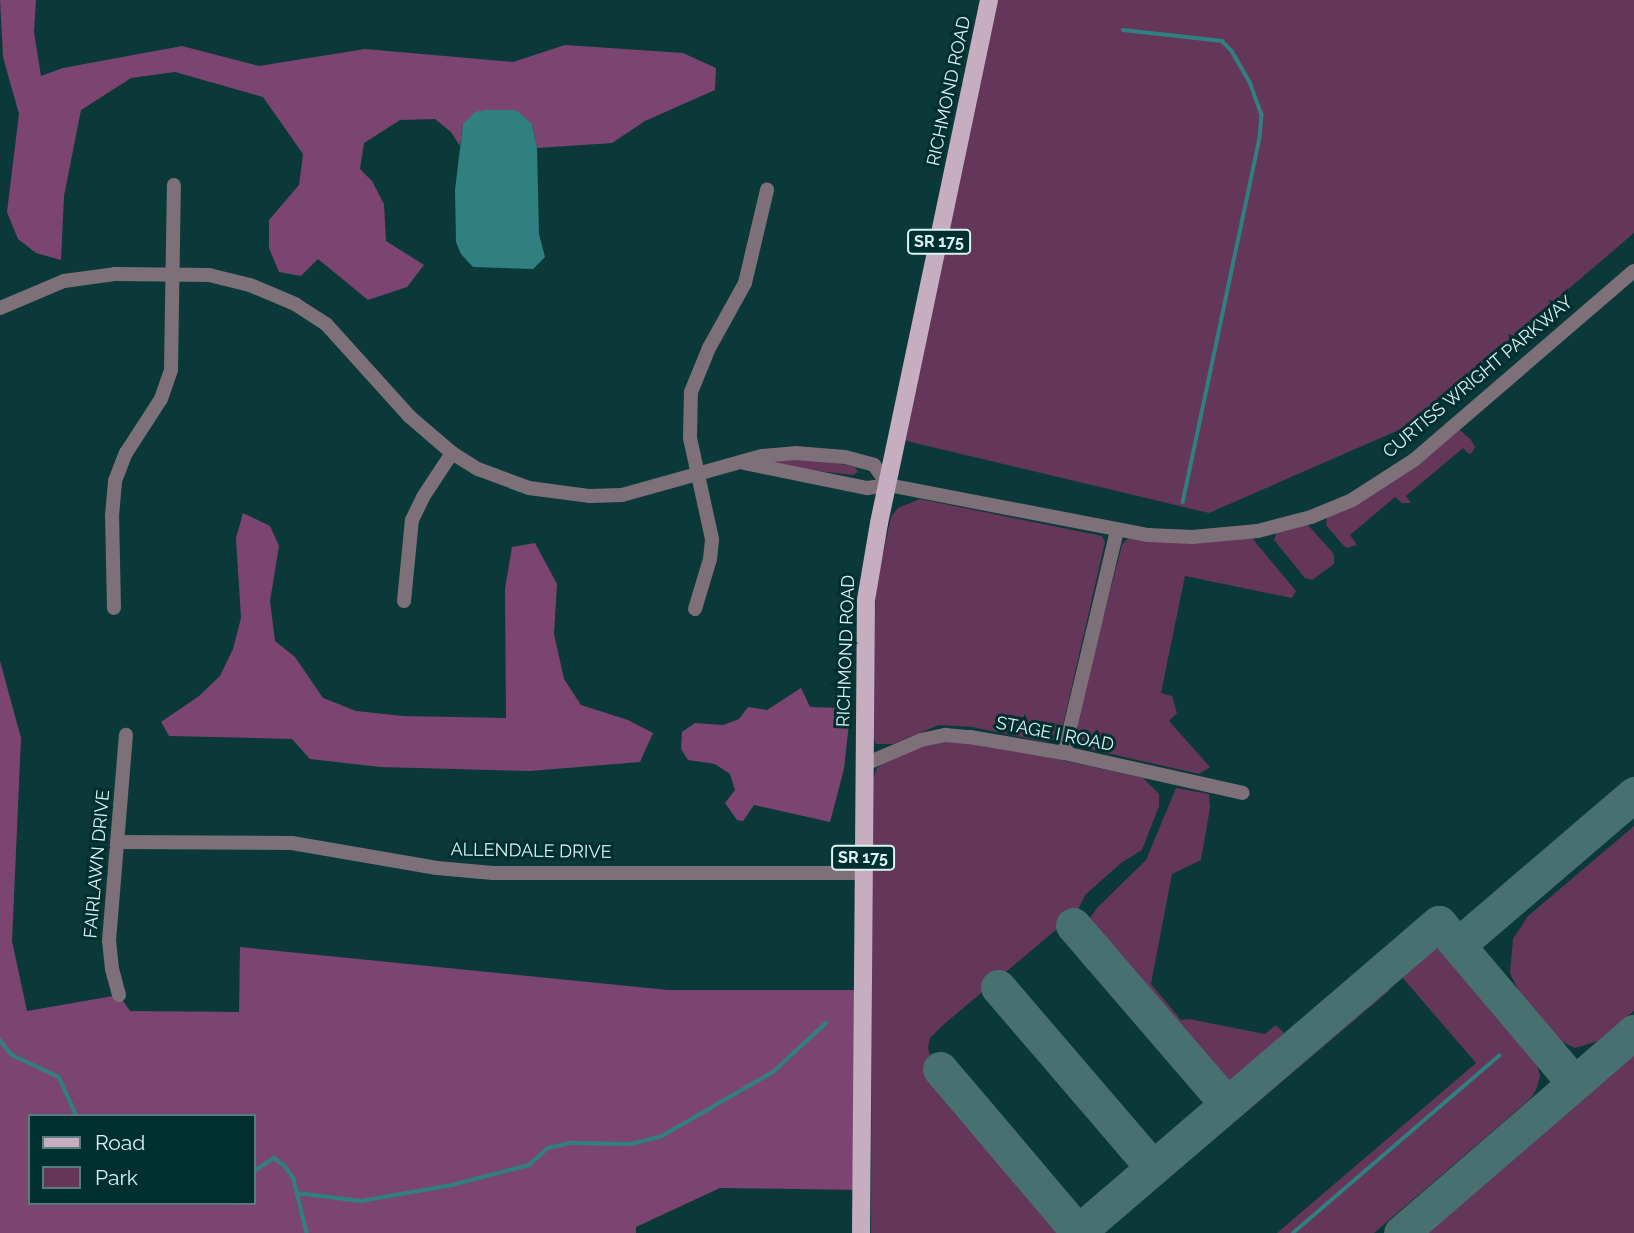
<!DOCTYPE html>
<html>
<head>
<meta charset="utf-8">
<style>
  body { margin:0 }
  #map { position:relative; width:1634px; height:1233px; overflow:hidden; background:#0b3939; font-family:Raleway,sans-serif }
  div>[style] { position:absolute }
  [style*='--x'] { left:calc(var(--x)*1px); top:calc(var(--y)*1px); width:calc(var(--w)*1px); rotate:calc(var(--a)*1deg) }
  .green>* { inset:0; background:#63365a }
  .forest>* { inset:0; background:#7c4571 }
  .water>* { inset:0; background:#308081 }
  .stream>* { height:3.5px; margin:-1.75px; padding:0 1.75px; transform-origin:1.75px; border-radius:1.75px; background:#308081 }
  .taxiway>* { height:35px; margin:-17.5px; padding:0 17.5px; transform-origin:17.5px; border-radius:17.5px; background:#497070 }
  .minor>* { height:14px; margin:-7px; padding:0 7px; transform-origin:7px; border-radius:7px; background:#7d7079 }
  .primary>* { height:18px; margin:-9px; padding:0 9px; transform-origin:9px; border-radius:9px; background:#c7adc0 }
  span { translate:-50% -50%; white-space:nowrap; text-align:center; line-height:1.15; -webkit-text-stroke:6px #002f2f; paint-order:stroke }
  .shield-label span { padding:2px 5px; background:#002f2f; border:2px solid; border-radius:5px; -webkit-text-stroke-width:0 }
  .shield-label { font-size:16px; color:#dcf3f3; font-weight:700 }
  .street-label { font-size:18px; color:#dcf3f3 }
  .legend { position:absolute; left:28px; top:1114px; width:228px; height:91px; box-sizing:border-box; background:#002f2f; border:2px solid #587d7d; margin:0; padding:9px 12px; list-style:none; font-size:21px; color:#dcf3f3 }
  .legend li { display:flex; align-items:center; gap:14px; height:35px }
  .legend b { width:35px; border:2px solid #587d7d }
</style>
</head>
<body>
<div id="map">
  <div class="green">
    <div style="clip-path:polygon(990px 0,1634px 0,1634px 233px,1408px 426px,1209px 513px,898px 439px)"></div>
    <div style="clip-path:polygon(1455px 429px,1460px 430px,1471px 440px,1475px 447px,1472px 453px,1469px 454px,1463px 448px,1406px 496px,1411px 503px,1402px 503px,1395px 497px,1350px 535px,1357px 545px,1347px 548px,1343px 545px,1326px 525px,1327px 517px)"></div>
    <div style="clip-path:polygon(788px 459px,832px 462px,855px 467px,858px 472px,853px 475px,782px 467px,767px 461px)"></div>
    <div style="clip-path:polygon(920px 499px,1102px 536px,1105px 542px,1063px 725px,1053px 740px,1046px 742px,972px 727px,939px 725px,893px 744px,876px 744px,871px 732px,876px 585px,891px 517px,898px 508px)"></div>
    <div style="clip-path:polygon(1306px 523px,1334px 554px,1334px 564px,1312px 580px,1305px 578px,1274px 540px,1277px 531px)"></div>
    <div style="clip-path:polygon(1128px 538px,1161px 541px,1252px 538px,1296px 591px,1292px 598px,1185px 576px,1161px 693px,1172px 696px,1177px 713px,1169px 721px,1210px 767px,1199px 774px,1089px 749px,1080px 738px,1076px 723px,1122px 545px)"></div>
    <div style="clip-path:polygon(946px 740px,989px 744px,1143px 778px,1159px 794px,1159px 806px,1142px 850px,1121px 863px,1085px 895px,1077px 912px,942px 1026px,930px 1038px,928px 1048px,935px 1073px,1076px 1233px,871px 1233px,872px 782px,877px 768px,893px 756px,910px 748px)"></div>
    <div style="clip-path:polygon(1176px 788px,1209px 794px,1210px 808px,1201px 860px,1172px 874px,1151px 984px,1181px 1020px,1189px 1019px,1265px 1034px,1276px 1025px,1293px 1042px,1251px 1077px,1238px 1082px,1218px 1078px,1208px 1071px,1088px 933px,1090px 918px,1097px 908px,1146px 860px)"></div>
    <div style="clip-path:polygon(1634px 826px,1634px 1011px,1598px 1041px,1575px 1048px,1560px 1041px,1522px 998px,1510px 973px,1513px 939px,1528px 916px)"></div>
    <div style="clip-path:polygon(1427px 941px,1440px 947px,1536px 1061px,1540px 1076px,1536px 1090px,1530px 1099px,1374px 1233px,1277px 1233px,1476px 1063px,1402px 977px,1405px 960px)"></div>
    <div style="clip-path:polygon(1379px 985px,1390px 990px,1106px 1231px,1104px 1230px,1107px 1215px)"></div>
    <div style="clip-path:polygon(1634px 1048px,1634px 1233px,1424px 1233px)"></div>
  </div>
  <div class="forest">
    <div style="clip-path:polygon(0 0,36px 0,34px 32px,41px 76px,63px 68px,182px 46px,259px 66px,365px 49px,513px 62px,565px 45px,683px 53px,716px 68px,715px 90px,645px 121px,612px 143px,537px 148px,532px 124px,463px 124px,460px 146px,451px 132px,435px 119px,400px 120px,364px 143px,360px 169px,372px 181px,384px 204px,386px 241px,424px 265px,407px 287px,368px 300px,318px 259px,301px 276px,279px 272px,269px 248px,269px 220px,299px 185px,303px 154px,263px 97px,175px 72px,131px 78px,81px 110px,64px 196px,61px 260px,36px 253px,18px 239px,7px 212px,19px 114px,3px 57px)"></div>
    <div style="clip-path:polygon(243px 513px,270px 526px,279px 546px,270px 601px,275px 641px,295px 657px,323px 698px,356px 711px,403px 716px,506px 718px,505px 589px,512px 547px,535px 543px,557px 584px,554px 634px,564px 679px,581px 705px,628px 720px,653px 733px,640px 762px,530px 771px,380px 767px,310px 759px,292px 739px,169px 736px,161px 722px,199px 696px,220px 676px,233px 649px,241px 618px,236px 538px)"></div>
    <div style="clip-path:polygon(evenodd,0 661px,21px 738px,12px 941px,27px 1011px,119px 995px,130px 1011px,239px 1012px,240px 947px,668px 990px,862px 990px,861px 1190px,720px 1188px,636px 1227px,636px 1233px,0 1233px,0 661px,30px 1116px,254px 1116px,254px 1203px,30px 1203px,30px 1116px)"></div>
    <div style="clip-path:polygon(801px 688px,810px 707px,841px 708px,849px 723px,844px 769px,830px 822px,754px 805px,743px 821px,737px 820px,725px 803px,735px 790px,730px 774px,715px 764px,688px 760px,681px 749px,682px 732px,695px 723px,723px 725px,739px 719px,748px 707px,767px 710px)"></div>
  </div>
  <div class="water">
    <div style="clip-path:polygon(485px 110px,516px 110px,532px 124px,537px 148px,539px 234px,545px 257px,533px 269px,473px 267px,461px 254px,456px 242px,455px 190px,463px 124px,475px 112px)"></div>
  </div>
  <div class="stream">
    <div style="--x:1123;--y:30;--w:100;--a:6.3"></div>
    <div style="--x:1222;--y:41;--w:14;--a:45"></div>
    <div style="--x:1232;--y:51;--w:36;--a:60"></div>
    <div style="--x:1250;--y:82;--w:35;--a:70"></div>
    <div style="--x:1262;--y:115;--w:23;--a:95"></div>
    <div style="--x:1260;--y:138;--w:372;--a:101.9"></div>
    <div style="--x:0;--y:1040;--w:19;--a:51"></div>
    <div style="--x:12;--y:1055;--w:52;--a:25.1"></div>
    <div style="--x:59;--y:1077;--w:43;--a:65.2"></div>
    <div style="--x:254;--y:1171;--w:24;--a:-33"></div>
    <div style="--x:274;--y:1158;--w:14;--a:36"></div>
    <div style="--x:285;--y:1166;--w:16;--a:55"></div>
    <div style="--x:294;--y:1179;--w:56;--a:76.5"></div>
    <div style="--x:297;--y:1193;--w:64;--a:7.1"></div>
    <div style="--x:361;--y:1201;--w:92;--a:-10"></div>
    <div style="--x:452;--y:1185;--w:80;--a:-14.6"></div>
    <div style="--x:529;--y:1165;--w:25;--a:-42"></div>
    <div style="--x:548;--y:1148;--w:23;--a:-13"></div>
    <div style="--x:570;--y:1143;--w:61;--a:0.9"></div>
    <div style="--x:631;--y:1144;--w:32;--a:-14"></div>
    <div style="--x:662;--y:1136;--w:128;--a:-30"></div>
    <div style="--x:773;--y:1072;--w:72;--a:-42.8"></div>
    <div style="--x:1293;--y:1233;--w:272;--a:-40.7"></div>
  </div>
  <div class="taxiway">
    <div style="--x:1073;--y:925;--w:236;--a:49.3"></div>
    <div style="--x:1458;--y:945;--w:232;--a:-40.6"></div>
    <div style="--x:998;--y:987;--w:238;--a:49.4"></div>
    <div style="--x:940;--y:1069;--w:214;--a:49.7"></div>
    <div style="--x:1078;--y:1232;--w:475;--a:-40.6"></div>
    <div style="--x:1439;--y:923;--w:209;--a:49.8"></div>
    <div style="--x:1401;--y:1233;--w:308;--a:-40.8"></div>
  </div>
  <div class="minor">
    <div style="--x:0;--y:308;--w:69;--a:-22.9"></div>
    <div style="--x:64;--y:281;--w:51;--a:-7.8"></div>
    <div style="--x:115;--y:274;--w:94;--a:0.6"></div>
    <div style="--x:209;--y:275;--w:42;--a:13.7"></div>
    <div style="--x:250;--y:285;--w:49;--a:22.9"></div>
    <div style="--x:295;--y:304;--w:37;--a:33"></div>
    <div style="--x:326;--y:324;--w:124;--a:47.9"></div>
    <div style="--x:409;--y:416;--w:57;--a:40.7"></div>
    <div style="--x:452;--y:453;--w:31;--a:32"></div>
    <div style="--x:478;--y:469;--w:54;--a:20.4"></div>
    <div style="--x:529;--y:488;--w:62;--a:7.5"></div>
    <div style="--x:590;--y:496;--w:32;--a:-2"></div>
    <div style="--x:622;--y:495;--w:145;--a:-15.6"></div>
    <div style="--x:762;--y:456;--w:33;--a:-5"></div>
    <div style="--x:795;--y:453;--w:50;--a:4.6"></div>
    <div style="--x:845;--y:457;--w:30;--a:15"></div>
    <div style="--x:874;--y:465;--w:24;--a:55"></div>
    <div style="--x:744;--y:463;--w:126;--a:11.5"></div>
    <div style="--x:867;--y:488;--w:21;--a:-8"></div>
    <div style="--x:888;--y:485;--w:265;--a:10.9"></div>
    <div style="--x:1148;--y:535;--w:44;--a:2.6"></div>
    <div style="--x:1192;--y:537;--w:66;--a:-5.2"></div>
    <div style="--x:1258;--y:531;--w:55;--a:-14.8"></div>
    <div style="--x:1311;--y:517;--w:44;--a:-22.5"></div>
    <div style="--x:1352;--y:500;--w:74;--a:-32.8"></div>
    <div style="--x:1414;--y:460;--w:290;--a:-40.7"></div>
    <div style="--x:404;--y:601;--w:81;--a:-84.4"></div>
    <div style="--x:412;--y:520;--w:25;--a:-64"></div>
    <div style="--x:423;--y:497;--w:53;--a:-56.6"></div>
    <div style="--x:114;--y:608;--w:92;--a:-91.2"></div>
    <div style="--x:112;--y:516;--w:35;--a:-85"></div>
    <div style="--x:115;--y:481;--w:30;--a:-69"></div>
    <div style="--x:126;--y:453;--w:64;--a:-57.1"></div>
    <div style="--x:161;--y:399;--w:31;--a:-71"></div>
    <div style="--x:171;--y:370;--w:185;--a:-89.1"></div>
    <div style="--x:695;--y:609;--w:52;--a:-73.3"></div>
    <div style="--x:710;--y:559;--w:20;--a:-84"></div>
    <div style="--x:712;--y:539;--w:103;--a:-102.3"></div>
    <div style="--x:690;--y:438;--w:46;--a:-88.8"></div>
    <div style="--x:691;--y:392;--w:48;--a:-67.8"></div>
    <div style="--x:709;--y:348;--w:74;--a:-61"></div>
    <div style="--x:745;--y:283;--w:96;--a:-76.7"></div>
    <div style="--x:1064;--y:753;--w:228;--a:-76.6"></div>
    <div style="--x:863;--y:765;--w:63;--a:-23.3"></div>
    <div style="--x:921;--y:740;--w:25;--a:-12"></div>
    <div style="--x:945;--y:735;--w:25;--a:5"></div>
    <div style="--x:970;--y:737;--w:95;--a:9.7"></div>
    <div style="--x:1064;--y:753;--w:183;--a:12.6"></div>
    <div style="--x:117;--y:842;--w:175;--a:0.3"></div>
    <div style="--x:292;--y:843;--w:147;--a:9.8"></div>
    <div style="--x:437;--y:868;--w:56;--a:5.1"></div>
    <div style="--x:493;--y:873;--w:370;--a:0"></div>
    <div style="--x:119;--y:995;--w:27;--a:-105"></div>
    <div style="--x:112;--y:969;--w:28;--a:-96"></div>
    <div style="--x:109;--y:941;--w:207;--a:-85.3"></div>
  </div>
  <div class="primary">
    <div style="--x:861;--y:1233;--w:633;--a:-89.55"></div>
    <div style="--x:866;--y:600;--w:78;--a:-80.4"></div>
    <div style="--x:879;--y:523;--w:534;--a:-78.12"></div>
  </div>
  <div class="shield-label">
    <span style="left:939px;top:242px">SR 175</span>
    <span style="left:863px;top:858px">SR 175</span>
  </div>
  <div class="street-label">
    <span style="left:949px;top:91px;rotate:-78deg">RICHMOND ROAD</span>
    <span style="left:1478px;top:377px;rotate:-40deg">CURTISS WRIGHT PARKWAY</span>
    <span style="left:846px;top:651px;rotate:-88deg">RICHMOND ROAD</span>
    <span style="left:1055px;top:734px;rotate:11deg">STAGE I ROAD</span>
    <span style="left:531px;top:851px;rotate:1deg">ALLENDALE DRIVE</span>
    <span style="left:97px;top:864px;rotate:-85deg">FAIRLAWN DRIVE</span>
  </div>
  <ul class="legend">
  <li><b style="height:9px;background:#c7adc0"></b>Road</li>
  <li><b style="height:19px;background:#63365a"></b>Park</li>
  </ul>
</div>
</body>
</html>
